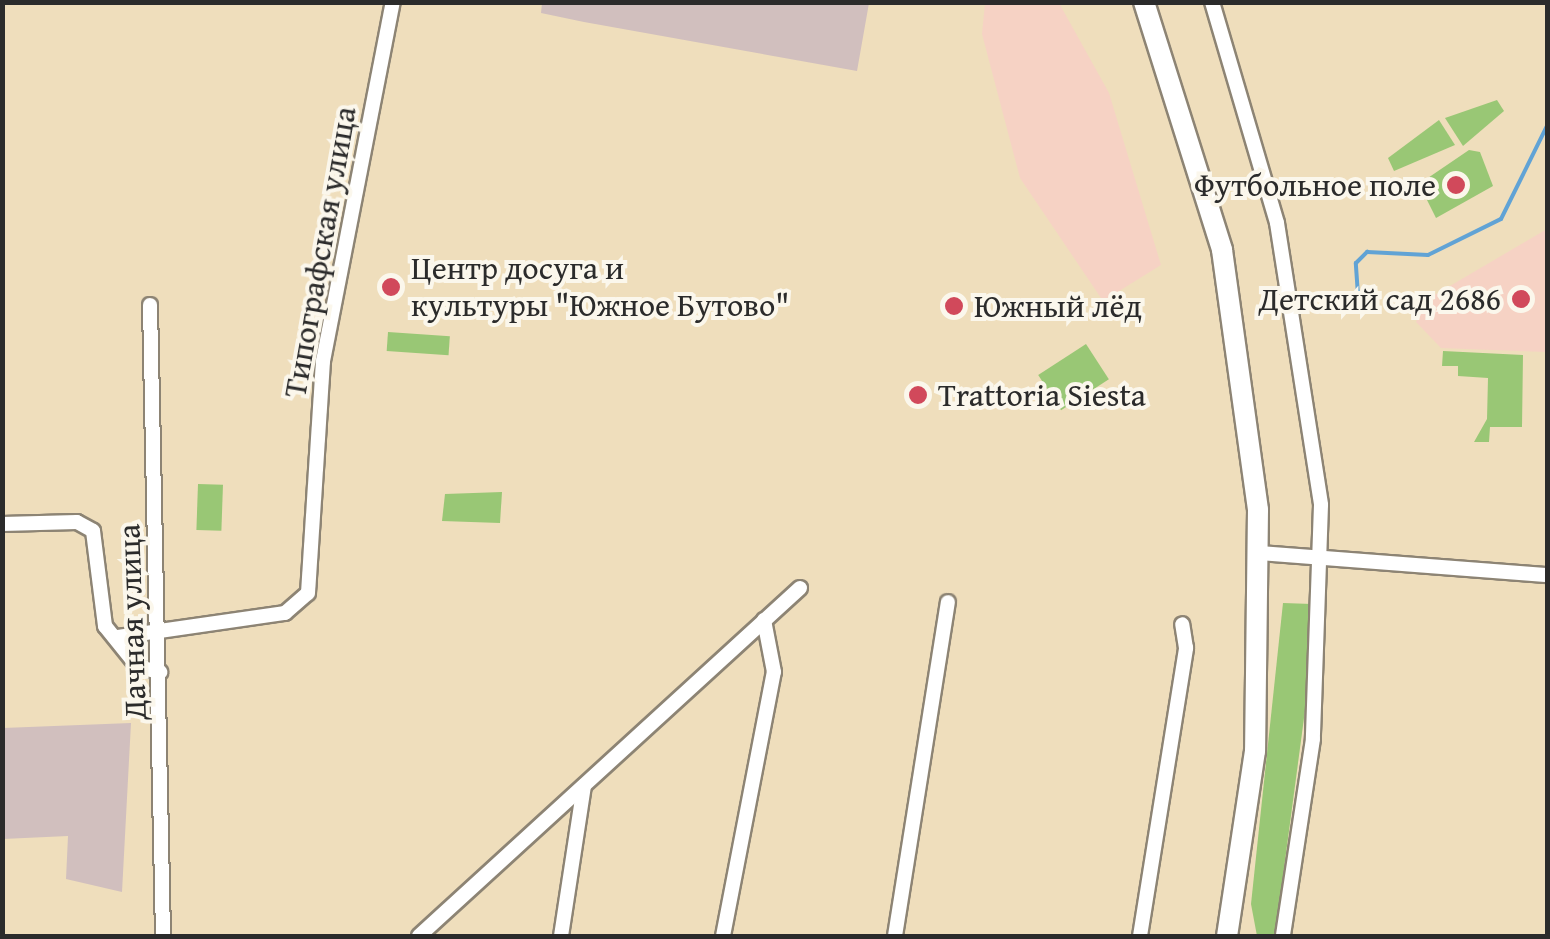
<!DOCTYPE html>
<html>
<head>
<meta charset="utf-8">
<style>
  body { margin:0 }
  #map { position:relative; width:1550px; height:939px; overflow:hidden; background:#efdebc; font-family:"Gentium Book Plus",serif }
  div>[style] { position:absolute }
  [style*='--x'] { left:calc(var(--x)*1px); top:calc(var(--y)*1px); width:calc(var(--w)*1px); rotate:calc(var(--a)*1deg) }
  .built>* { inset:0; background:#f6d2c4 }
  .industrial>* { inset:0; background:#d1bfbe }
  .green>* { inset:0; background:#99c775; transform-origin:0 0 }
  .stream>* { height:4px; margin:-2px; padding:0 2px; transform-origin:2px; border-radius:2px; background:#61a3d5 }
  .roads { filter:drop-shadow(2px 0 #8d8474) drop-shadow(-2px 0 #8d8474) drop-shadow(0 2px #8d8474) drop-shadow(0 -2px #8d8474) }
  .street>* { height:14px; margin:-7px; padding:0 7px; transform-origin:7px; border-radius:7px; background:#fff }
  .secondary>* { height:20px; margin:-10px; padding:0 10px; transform-origin:10px; border-radius:10px; background:#fff }
  .dots>* { width:28px; height:28px; translate:-50% -50%; box-sizing:border-box; border:5px solid #fbf7ec; border-radius:50% }
  span { translate:-50% -50%; white-space:nowrap; text-align:center; line-height:1.15; -webkit-text-stroke:8px #fbf7ec; paint-order:stroke }
  .poi-label { font-size:32px; color:#2b2b2b }
  .right { translate:-100% -50%; text-align:right }
  .left { translate:0 -50%; text-align:left }
  .street-label { font-size:32px; color:#2b2b2b }
  .frame { position:absolute; inset:0; border:5px solid #2b2b2b; pointer-events:none }
</style>
</head>
<body>
<div id="map">
  <div class="built">
    <div style="clip-path:polygon(985px 3px,1059px 3px,1109px 93px,1161px 265px,1103px 301px,1020px 178px,982px 34px)"></div>
    <div style="clip-path:polygon(1547px 229px,1547px 352px,1441px 348px,1416px 322px,1426px 300px)"></div>
  </div>
  <div class="industrial">
    <div style="clip-path:polygon(542px 3px,542px 2px,869px 3px,857px 71px,584px 22px,541px 13px)"></div>
    <div style="clip-path:polygon(131px 723px,122px 892px,66px 879px,68px 836px,3px 839px,3px 728px)"></div>
  </div>
  <div class="green">
    <div style="clip-path:polygon(1497px 100px,1504px 111px,1463px 146px,1445px 118px)"></div>
    <div style="clip-path:polygon(1439px 120px,1455px 145px,1394px 171px,1388px 158px)"></div>
    <div style="clip-path:polygon(1469px 150px,1480px 152px,1493px 186px,1436px 218px,1419px 184px)"></div>
    <div style="left:388px;top:332px;width:62px;height:19px;rotate:4deg"></div>
    <div style="left:1086px;top:344px;width:42px;height:57px;rotate:57deg"></div>
    <div style="clip-path:polygon(1443px 351px,1523px 355px,1522px 427px,1490px 427px,1489px 442px,1474px 442px,1487px 419px,1488px 378px,1458px 376px,1458px 366px,1442px 366px)"></div>
    <div style="left:198px;top:484px;width:25px;height:46px;rotate:2deg"></div>
    <div style="clip-path:polygon(502px 492px,500px 523px,442px 521px,445px 494px)"></div>
    <div style="clip-path:polygon(1283px 603px,1312px 604px,1310px 673px,1275px 936px,1257px 936px,1251px 904px)"></div>
  </div>
  <div class="stream">
    <div style="--x:1358;--y:295;--w:32;--a:-94"></div>
    <div style="--x:1356;--y:263;--w:16;--a:-45"></div>
    <div style="--x:1367;--y:252;--w:61;--a:2.8"></div>
    <div style="--x:1428;--y:255;--w:81;--a:-26.3"></div>
    <div style="--x:1501;--y:219;--w:106;--a:-63.7"></div>
  </div>
  <div class="roads">
    <div class="street">
      <div style="--x:1212;--y:2;--w:230;--a:73.6"></div>
      <div style="--x:1277;--y:223;--w:285;--a:81.1"></div>
      <div style="--x:1321;--y:505;--w:234;--a:92"></div>
      <div style="--x:1313;--y:739;--w:199;--a:98.7"></div>
      <div style="--x:150;--y:305;--w:631;--a:88.82"></div>
      <div style="--x:2;--y:524;--w:75;--a:-1.5"></div>
      <div style="--x:77;--y:522;--w:18;--a:29"></div>
      <div style="--x:93;--y:531;--w:96;--a:82.8"></div>
      <div style="--x:105;--y:626;--w:53;--a:51.2"></div>
      <div style="--x:138;--y:667;--w:23;--a:13"></div>
      <div style="--x:1260;--y:553;--w:289;--a:4.4"></div>
      <div style="--x:118;--y:637;--w:169;--a:-8.2"></div>
      <div style="--x:285;--y:613;--w:30;--a:-41"></div>
      <div style="--x:308;--y:593;--w:232;--a:-86.3"></div>
      <div style="--x:323;--y:361;--w:366;--a:-79"></div>
      <div style="--x:419;--y:936;--w:516;--a:-42.41"></div>
      <div style="--x:561;--y:936;--w:152;--a:-81.3"></div>
      <div style="--x:723;--y:936;--w:269;--a:-79.1"></div>
      <div style="--x:774;--y:672;--w:53;--a:-100.9"></div>
      <div style="--x:895;--y:936;--w:338;--a:-81"></div>
      <div style="--x:1140;--y:936;--w:292;--a:-80.9"></div>
      <div style="--x:1186;--y:648;--w:24;--a:-99"></div>
    </div>
    <div class="secondary">
      <div style="--x:1144;--y:2;--w:260;--a:72.5"></div>
      <div style="--x:1222;--y:250;--w:262;--a:82.1"></div>
      <div style="--x:1258;--y:510;--w:241;--a:90.7"></div>
      <div style="--x:1255;--y:751;--w:187;--a:98.6"></div>
    </div>
  </div>
  <div class="dots">
    <div style="left:1456px;top:185px;background:#d1495b"></div>
    <div style="left:391px;top:287px;background:#d1495b"></div>
    <div style="left:1521px;top:299px;background:#d1495b"></div>
    <div style="left:954px;top:306px;background:#d1495b"></div>
    <div style="left:918px;top:395px;background:#d1495b"></div>
  </div>
  <div class="poi-label">
    <span class="right" style="left:1436px;top:185px">Футбольное поле</span>
    <span class="left" style="left:411px;top:287px">Центр досуга и<br>культуры "Южное Бутово"</span>
    <span class="right" style="left:1501px;top:299px">Детский сад 2686</span>
    <span class="left" style="left:974px;top:306px">Южный лёд</span>
    <span class="left" style="left:938px;top:395px">Trattoria Siesta</span>
  </div>
  <div class="street-label">
    <span style="left:320px;top:252px;rotate:-80deg">Типографская улица</span>
    <span style="left:132px;top:622px;rotate:-92deg">Дачная улица</span>
  </div>
  <div class="frame"></div>
</div>
</body>
</html>
